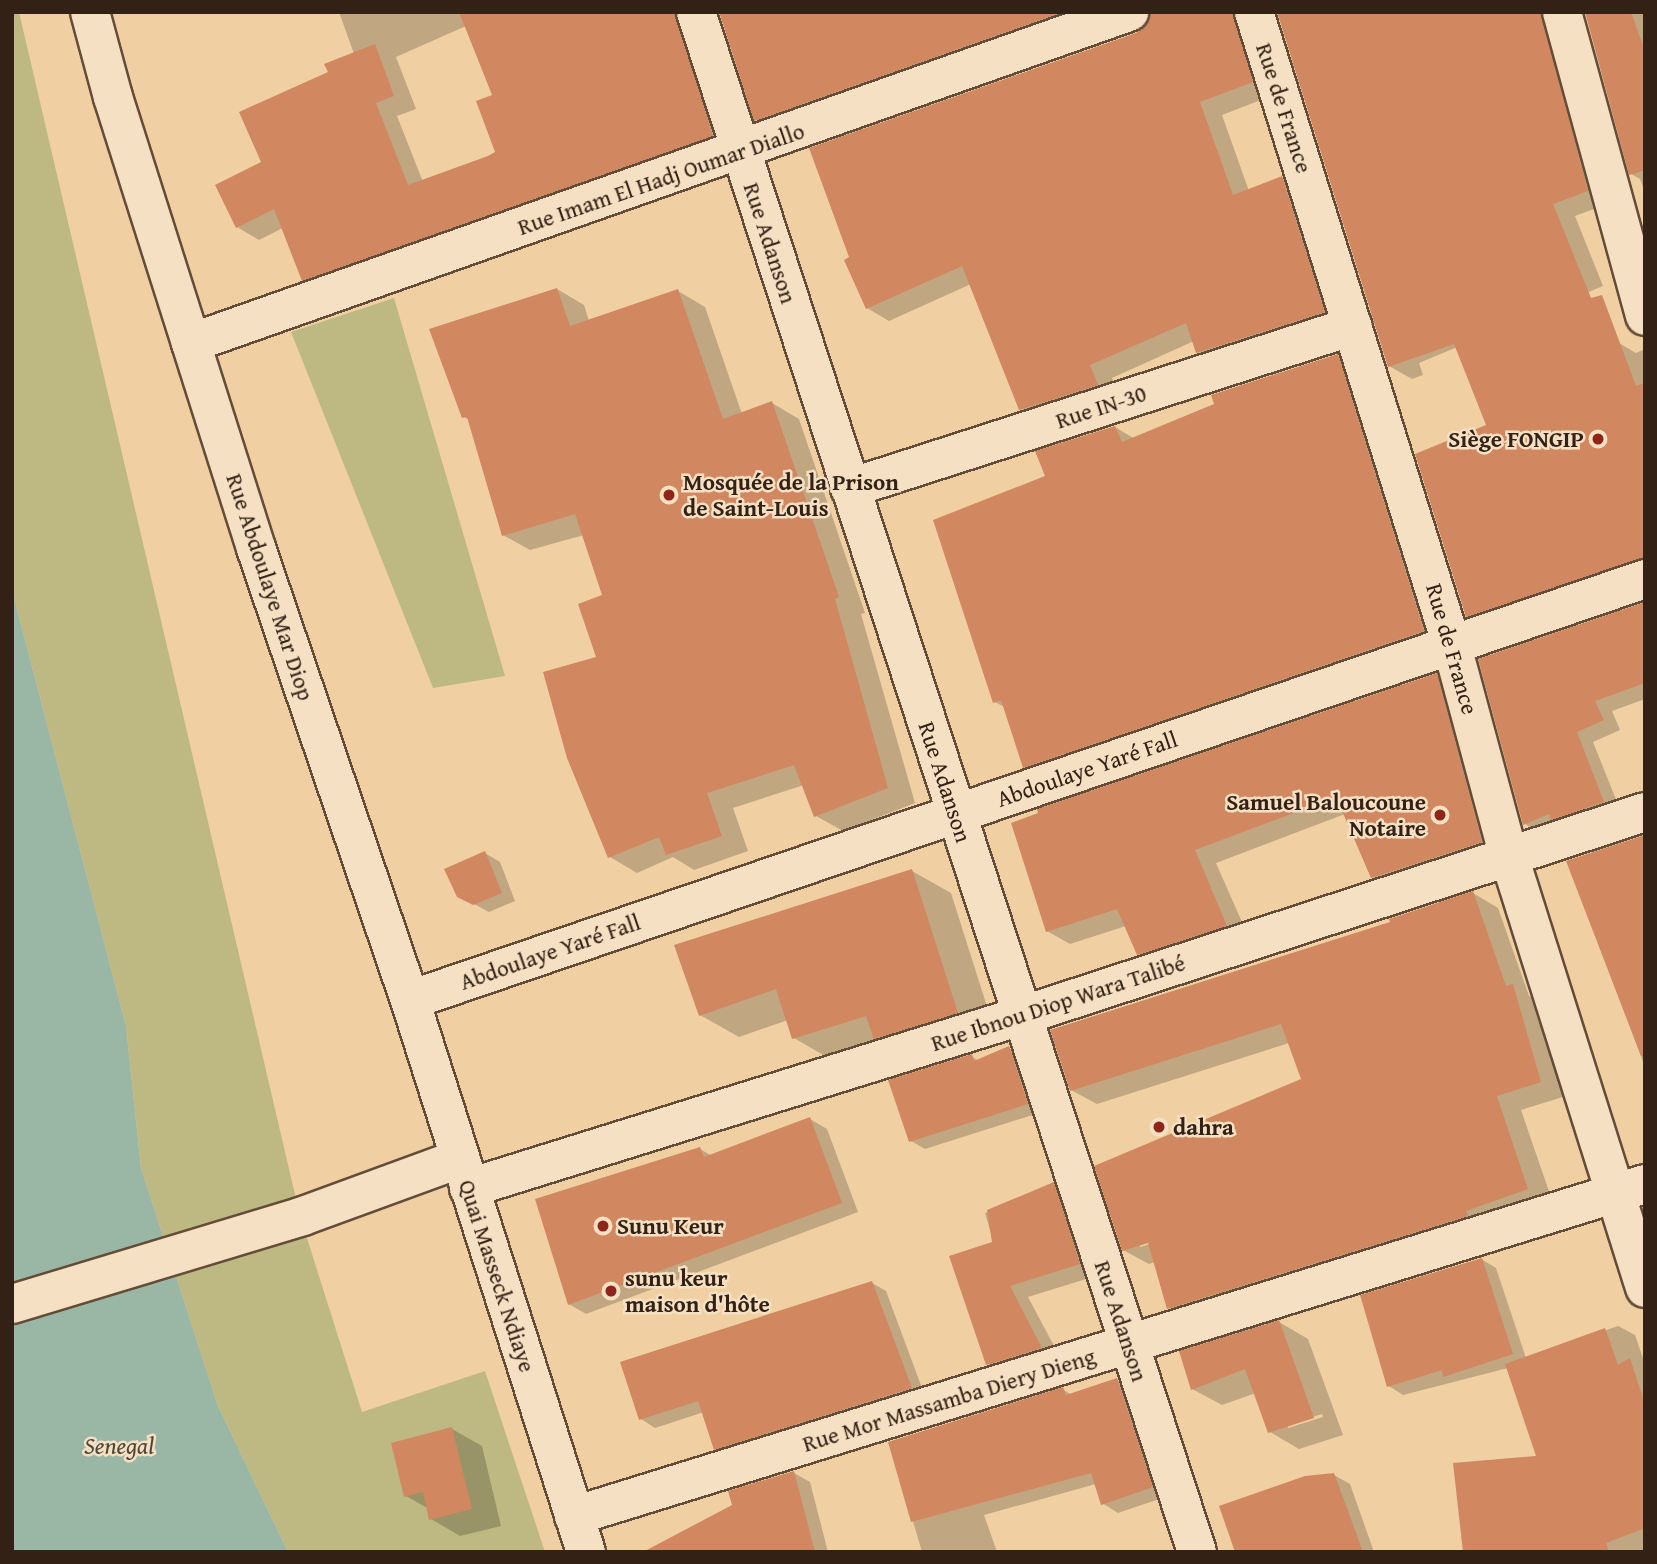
<!DOCTYPE html>
<html>
<head>
<meta charset="utf-8">
<style>
  body { margin:0 }
  #map { position:relative; width:1657px; height:1564px; overflow:hidden; background:#f0d0a2; font-family:"Gentium Book Plus",serif }
  div>[style] { position:absolute }
  [style*='--x'] { left:calc(var(--x)*1px); top:calc(var(--y)*1px); width:calc(var(--w)*1px); rotate:calc(var(--a)*1deg) }
  .green>* { inset:0; background:#beb982 }
  .water>* { inset:0; background:#9ab7a6 }
  .shadow>* { inset:0; background:#0003 }
  .building>* { inset:0; background:#d1875f }
  .roads { filter:drop-shadow(2px 0 #634d38) drop-shadow(-2px 0 #634d38) drop-shadow(0 2px #634d38) drop-shadow(0 -2px #634d38) }
  .minor>* { height:38px; margin:-19px; padding:0 19px; transform-origin:19px; border-radius:19px; background:#f5e0c3 }
  .dots>* { width:19px; height:19px; translate:-50% -50%; box-sizing:border-box; border:4px solid #f5e0c3; border-radius:50% }
  span { translate:-50% -50%; white-space:nowrap; text-align:center; line-height:1.15; -webkit-text-stroke:5px #f5e0c3; paint-order:stroke }
  .street-label { font-size:23px; color:#342115 }
  .poi-label { font-size:23px; color:#342115; font-weight:700 }
  .right { translate:-100% -50%; text-align:right }
  .left { translate:0 -50%; text-align:left }
  .water-label { font-size:24px; color:#4e4639; font-style:italic }
  .frame { position:absolute; inset:0; border:14px solid #342115; pointer-events:none }
</style>
</head>
<body>
<div id="map">
  <div class="green">
    <div style="clip-path:polygon(12px 12px,19px 12px,300px 1216px,362px 1412px,485px 1371px,545px 1552px,288px 1552px,218px 1406px,141px 1168px,126px 1026px,12px 590px)"></div>
    <div style="clip-path:polygon(394px 298px,505px 676px,433px 688px,291px 332px)"></div>
  </div>
  <div class="water">
    <div style="clip-path:polygon(12px 590px,126px 1026px,141px 1168px,218px 1406px,288px 1552px,12px 1552px)"></div>
  </div>
  <div class="shadow">
    <div style="clip-path:polygon(evenodd,339px 12px,703px 12px,735px 148px,326px 292px,303px 279px,283px 228px,259px 240px,237px 227px,263px 163px,330px 73px,354px 54px,339px 12px,466px 26px,494px 96px,497px 153px,423px 182px,397px 116px,416px 109px,396px 57px,466px 26px)"></div>
    <div style="clip-path:polygon(721px 12px,1120px 12px,778px 133px,756px 120px)"></div>
    <div style="clip-path:polygon(1151px 12px,1259px 12px,1274px 95px,1222px 115px,1249px 191px,1282px 178px,1305px 191px,1346px 325px,1220px 365px,1198px 352px,1194px 341px,1112px 378px,1120px 398px,1043px 422px,1021px 409px,971px 284px,889px 321px,867px 308px,1137px 34px)"></div>
    <div style="clip-path:polygon(1279px 12px,1569px 12px,1610px 203px,1575px 216px,1603px 286px,1419px 363px,1423px 375px,1412px 379px,1389px 366px)"></div>
    <div style="clip-path:polygon(1586px 12px,1645px 12px,1645px 192px,1640px 179px,1631px 174px)"></div>
    <div style="clip-path:polygon(557px 289px,584px 305px,589px 321px,678px 291px,705px 307px,742px 414px,772px 403px,799px 419px,865px 613px,861px 614px,915px 803px,843px 831px,816px 816px,804px 785px,733px 808px,748px 851px,694px 870px,673px 857px,637px 873px,610px 857px,599px 658px,605px 596px,584px 535px,530px 550px,503px 535px,469px 420px,464px 417px)"></div>
    <div style="clip-path:polygon(1619px 343px,1636px 353px,1645px 349px,1645px 572px,1485px 626px,1467px 616px,1488px 426px)"></div>
    <div style="clip-path:polygon(1338px 356px,1357px 367px,1442px 642px,1044px 778px,1025px 767px,1006px 708px,995px 702px,1048px 477px,1115px 427px,1135px 439px)"></div>
    <div style="clip-path:polygon(1645px 604px,1645px 699px,1612px 711px,1620px 730px,1593px 742px,1621px 812px,1542px 834px,1525px 824px)"></div>
    <div style="clip-path:polygon(1436px 675px,1459px 688px,1504px 855px,1395px 890px,1373px 877px,1345px 814px,1216px 863px,1249px 938px,1160px 967px,1138px 954px,1126px 926px,1070px 944px,1047px 931px)"></div>
    <div style="clip-path:polygon(1645px 836px,1645px 1067px,1569px 862px)"></div>
    <div style="clip-path:polygon(485px 853px,500px 862px,515px 901px,489px 912px,474px 904px)"></div>
    <div style="clip-path:polygon(912px 871px,951px 893px,996px 1035px,832px 1060px,794px 1038px,788px 1020px,739px 1037px,700px 1015px)"></div>
    <div style="clip-path:polygon(evenodd,1473px 893px,1498px 908px,1529px 996px,1538px 1001px,1566px 1096px,1521px 1110px,1553px 1203px,1194px 1323px,1169px 1308px,1155px 1262px,1149px 1264px,1123px 1250px,1303px 1080px,1289px 1043px,1097px 1104px,1071px 1090px,1393px 923px,1473px 893px,1157px 1242px,1140px 1247px,1140px 1243px,1157px 1242px)"></div>
    <div style="clip-path:polygon(1009px 1048px,1024px 1057px,1042px 1112px,925px 1149px,911px 1141px,971px 1056px,979px 1061px)"></div>
    <div style="clip-path:polygon(810px 1119px,827px 1129px,858px 1212px,586px 1314px,569px 1304px,700px 1149px,712px 1156px)"></div>
    <div style="clip-path:polygon(1054px 1184px,1073px 1196px,1099px 1275px,1028px 1297px,1061px 1359px,1008px 1375px,988px 1364px,994px 1244px,985px 1213px)"></div>
    <div style="clip-path:polygon(1481px 1259px,1496px 1268px,1526px 1358px,1618px 1326px,1635px 1335px,1645px 1364px,1645px 1552px,1465px 1552px,1539px 1457px,1508px 1368px,1403px 1395px,1389px 1386px)"></div>
    <div style="clip-path:polygon(872px 1283px,886px 1291px,925px 1396px,730px 1457px,716px 1449px,704px 1412px,655px 1428px,641px 1419px)"></div>
    <div style="clip-path:polygon(evenodd,1279px 1322px,1308px 1339px,1343px 1435px,1299px 1449px,1270px 1432px,1256px 1393px,1222px 1405px,1192px 1389px,1279px 1322px,1322px 1414px,1323px 1417px,1288px 1428px,1288px 1425px,1322px 1414px)"></div>
    <div style="clip-path:polygon(1117px 1380px,1133px 1389px,1168px 1496px,1118px 1513px,1102px 1503px,1096px 1484px,984px 1515px,997px 1552px,922px 1552px,890px 1443px,1062px 1389px,1072px 1395px)"></div>
    <div style="clip-path:polygon(452px 1429px,482px 1446px,501px 1526px,460px 1536px,431px 1519px,429px 1509px,406px 1496px)"></div>
    <div style="clip-path:polygon(794px 1473px,810px 1482px,828px 1552px,697px 1552px)"></div>
    <div style="clip-path:polygon(1334px 1475px,1350px 1484px,1374px 1552px,1235px 1552px,1221px 1507px)"></div>
  </div>
  <div class="building">
    <div style="clip-path:polygon(459px 12px,675px 12px,713px 136px,302px 281px,274px 209px,236px 228px,215px 185px,261px 162px,239px 112px,328px 72px,324px 64px,375px 44px,394px 96px,376px 103px,408px 185px,488px 156px,495px 152px,476px 101px,492px 95px)"></div>
    <div style="clip-path:polygon(719px 12px,1063px 12px,754px 121px)"></div>
    <div style="clip-path:polygon(1150px 12px,1233px 12px,1253px 82px,1200px 102px,1233px 195px,1282px 176px,1325px 312px,1196px 353px,1186px 323px,1090px 365px,1098px 385px,1019px 410px,962px 266px,866px 309px,844px 260px,849px 257px,809px 148px,1136px 33px,1146px 26px)"></div>
    <div style="clip-path:polygon(1277px 12px,1541px 12px,1588px 191px,1553px 204px,1591px 298px,1602px 295px,1636px 386px,1645px 383px,1645px 558px,1466px 617px,1415px 454px,1486px 425px,1454px 344px,1388px 367px)"></div>
    <div style="clip-path:polygon(1585px 12px,1631px 12px,1645px 51px,1645px 170px,1629px 175px)"></div>
    <div style="clip-path:polygon(557px 288px,570px 326px,678px 289px,723px 419px,772px 401px,839px 597px,835px 599px,888px 788px,814px 817px,794px 765px,707px 793px,722px 836px,666px 855px,659px 837px,608px 858px,567px 758px,543px 672px,596px 657px,578px 604px,602px 595px,575px 514px,502px 536px,467px 417px,462px 418px,429px 329px)"></div>
    <div style="clip-path:polygon(1338px 354px,1424px 631px,1023px 768px,1001px 700px,993px 703px,933px 520px,1045px 476px,1035px 451px,1115px 426px,1122px 442px,1214px 404px,1211px 395px)"></div>
    <div style="clip-path:polygon(1645px 602px,1645px 683px,1595px 701px,1604px 720px,1577px 732px,1604px 802px,1551px 820px,1549px 814px,1523px 825px,1478px 659px)"></div>
    <div style="clip-path:polygon(1437px 673px,1482px 842px,1371px 878px,1336px 797px,1195px 850px,1227px 926px,1137px 955px,1117px 909px,1046px 932px,1011px 823px,1038px 813px,1037px 809px)"></div>
    <div style="clip-path:polygon(1645px 835px,1645px 1056px,1641px 1056px,1566px 861px)"></div>
    <div style="clip-path:polygon(485px 851px,502px 893px,473px 905px,457px 897px,444px 869px)"></div>
    <div style="clip-path:polygon(912px 869px,958px 1013px,874px 1039px,866px 1016px,792px 1039px,776px 989px,699px 1016px,674px 945px)"></div>
    <div style="clip-path:polygon(1473px 891px,1506px 986px,1513px 984px,1541px 1082px,1497px 1096px,1528px 1189px,1466px 1211px,1468px 1216px,1167px 1309px,1148px 1243px,1122px 1251px,1094px 1166px,1301px 1079px,1281px 1024px,1070px 1091px,1050px 1030px,1390px 922px,1389px 919px)"></div>
    <div style="clip-path:polygon(1009px 1046px,1028px 1104px,909px 1142px,888px 1080px,972px 1054px,974px 1061px)"></div>
    <div style="clip-path:polygon(810px 1117px,842px 1203px,568px 1305px,535px 1199px,700px 1147px,704px 1157px)"></div>
    <div style="clip-path:polygon(1054px 1182px,1080px 1264px,1010px 1286px,1042px 1348px,986px 1365px,949px 1256px,992px 1242px,987px 1210px)"></div>
    <div style="clip-path:polygon(1482px 1258px,1513px 1354px,1443px 1377px,1442px 1370px,1387px 1387px,1360px 1295px)"></div>
    <div style="clip-path:polygon(872px 1281px,912px 1388px,714px 1450px,698px 1401px,639px 1420px,620px 1362px)"></div>
    <div style="clip-path:polygon(1279px 1320px,1314px 1418px,1268px 1433px,1245px 1369px,1191px 1390px,1179px 1351px)"></div>
    <div style="clip-path:polygon(1605px 1328px,1618px 1365px,1630px 1358px,1645px 1405px,1645px 1528px,1606px 1543px,1609px 1552px,1463px 1552px,1453px 1463px,1536px 1456px,1505px 1364px)"></div>
    <div style="clip-path:polygon(1117px 1378px,1153px 1487px,1101px 1505px,1091px 1473px,911px 1522px,888px 1442px,1063px 1387px,1066px 1395px)"></div>
    <div style="clip-path:polygon(452px 1427px,472px 1509px,429px 1520px,423px 1492px,404px 1497px,391px 1443px)"></div>
    <div style="clip-path:polygon(794px 1471px,815px 1552px,643px 1552px,732px 1505px,728px 1491px)"></div>
    <div style="clip-path:polygon(1334px 1473px,1363px 1552px,1235px 1552px,1219px 1506px,1305px 1476px)"></div>
  </div>
  <div class="roads">
    <div class="minor">
      <div style="--x:90;--y:12;--w:88;--a:74.9"></div>
      <div style="--x:113;--y:97;--w:473;--a:72.4"></div>
      <div style="--x:256;--y:548;--w:478;--a:71.2"></div>
      <div style="--x:410;--y:1000;--w:579;--a:72.32"></div>
      <div style="--x:696;--y:12;--w:1619;--a:71.98"></div>
      <div style="--x:1254;--y:12;--w:664;--a:72.66"></div>
      <div style="--x:1452;--y:646;--w:214;--a:74.9"></div>
      <div style="--x:1508;--y:853;--w:456;--a:72.5"></div>
      <div style="--x:1562;--y:12;--w:315;--a:74.7"></div>
      <div style="--x:191;--y:343;--w:995;--a:-19.44"></div>
      <div style="--x:850;--y:488;--w:528;--a:-17.85"></div>
      <div style="--x:410;--y:1000;--w:1305;--a:-18.82"></div>
      <div style="--x:469;--y:1188;--w:578;--a:-17.31"></div>
      <div style="--x:1021;--y:1016;--w:656;--a:-18.1"></div>
      <div style="--x:12;--y:1304;--w:304;--a:-16.8"></div>
      <div style="--x:303;--y:1216;--w:166;--a:-20.1"></div>
      <div style="--x:574;--y:1516;--w:1121;--a:-17.22"></div>
    </div>
  </div>
  <div class="dots">
    <div style="left:1598px;top:439px;background:#8f2418"></div>
    <div style="left:669px;top:495px;background:#8f2418"></div>
    <div style="left:1440px;top:815px;background:#8f2418"></div>
    <div style="left:1159px;top:1127px;background:#8f2418"></div>
    <div style="left:603px;top:1226px;background:#8f2418"></div>
    <div style="left:611px;top:1291px;background:#8f2418"></div>
  </div>
  <div class="street-label">
    <span style="left:1284px;top:108px;rotate:72deg">Rue de France</span>
    <span style="left:661px;top:179px;rotate:-19deg">Rue Imam El Hadj Oumar Diallo</span>
    <span style="left:770px;top:243px;rotate:72deg">Rue Adanson</span>
    <span style="left:1101px;top:407px;rotate:-18deg">Rue IN-30</span>
    <span style="left:270px;top:587px;rotate:72deg">Rue Abdoulaye Mar Diop</span>
    <span style="left:1452px;top:649px;rotate:74deg">Rue de France</span>
    <span style="left:1087px;top:769px;rotate:-19deg">Abdoulaye Yaré Fall</span>
    <span style="left:945px;top:782px;rotate:72deg">Rue Adanson</span>
    <span style="left:550px;top:952px;rotate:-19deg">Abdoulaye Yaré Fall</span>
    <span style="left:1058px;top:1003px;rotate:-18deg">Rue Ibnou Diop Wara Talibé</span>
    <span style="left:497px;top:1276px;rotate:72deg">Quai Masseck Ndiaye</span>
    <span style="left:1121px;top:1321px;rotate:72deg">Rue Adanson</span>
    <span style="left:949px;top:1400px;rotate:-17deg">Rue Mor Massamba Diery Dieng</span>
  </div>
  <div class="poi-label">
    <span class="right" style="left:1584px;top:439px">Siège FONGIP</span>
    <span class="left" style="left:683px;top:495px">Mosquée de la Prison<br>de Saint-Louis</span>
    <span class="right" style="left:1426px;top:815px">Samuel Baloucoune<br>Notaire</span>
    <span class="left" style="left:1173px;top:1127px">dahra</span>
    <span class="left" style="left:617px;top:1226px">Sunu Keur</span>
    <span class="left" style="left:625px;top:1291px">sunu keur<br>maison d'hôte</span>
  </div>
  <div class="water-label">
    <span style="left:119px;top:1446px">Senegal</span>
  </div>
  <div class="frame"></div>
</div>
</body>
</html>
